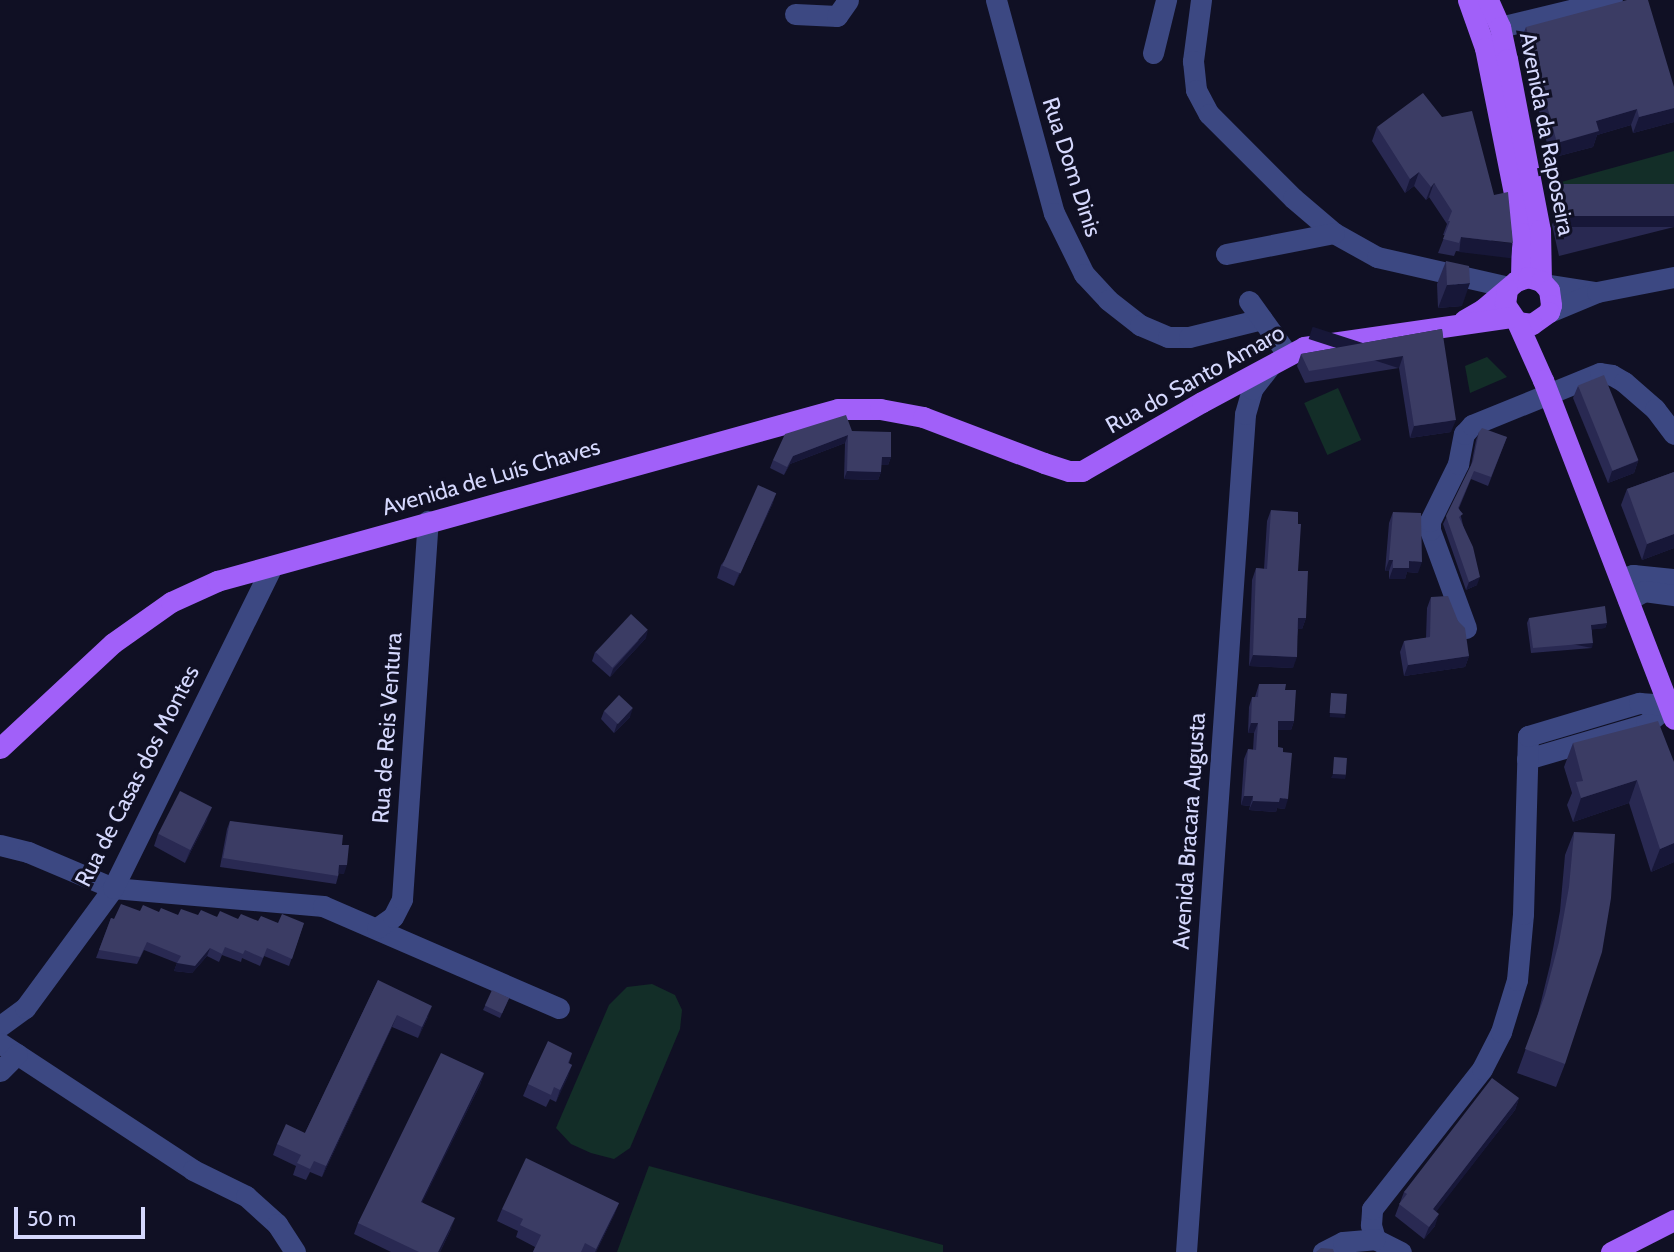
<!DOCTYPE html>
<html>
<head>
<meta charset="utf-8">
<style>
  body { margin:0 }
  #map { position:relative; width:1674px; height:1252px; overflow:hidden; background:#101024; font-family:Cabin,sans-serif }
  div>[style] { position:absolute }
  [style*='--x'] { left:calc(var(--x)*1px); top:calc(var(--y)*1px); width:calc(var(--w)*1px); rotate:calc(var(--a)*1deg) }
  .green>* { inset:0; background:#132e28; transform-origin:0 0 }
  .minor>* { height:21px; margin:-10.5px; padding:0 10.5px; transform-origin:10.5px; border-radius:10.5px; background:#3c4882 }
  .major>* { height:21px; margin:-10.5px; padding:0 10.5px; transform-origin:10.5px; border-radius:10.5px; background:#a160f9 }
  .wall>* { inset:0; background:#292952 }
  .shaded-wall>* { inset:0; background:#171738; transform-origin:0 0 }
  .building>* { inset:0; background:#3b3c64; transform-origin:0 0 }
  span { translate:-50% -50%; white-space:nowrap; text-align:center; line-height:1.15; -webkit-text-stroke:6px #101024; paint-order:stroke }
  .street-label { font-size:23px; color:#d5d8fd }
  .scale { position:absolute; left:14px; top:1207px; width:131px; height:32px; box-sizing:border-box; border:4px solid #d5d8fd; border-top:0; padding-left:9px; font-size:21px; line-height:24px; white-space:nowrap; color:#d5d8fd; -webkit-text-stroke:5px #101024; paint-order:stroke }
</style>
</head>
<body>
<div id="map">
  <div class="green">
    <div style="clip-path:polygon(1674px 151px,1674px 200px,1560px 224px,1554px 184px)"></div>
    <div style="clip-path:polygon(1487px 357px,1507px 377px,1470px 393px,1465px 366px)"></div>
    <div style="left:1338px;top:388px;width:57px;height:37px;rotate:66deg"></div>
    <div style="clip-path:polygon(652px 984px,675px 995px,682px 1010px,680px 1029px,630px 1148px,614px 1159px,591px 1153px,571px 1144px,556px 1128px,609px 1005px,627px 987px)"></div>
    <div style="clip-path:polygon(649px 1166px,943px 1245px,943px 1252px,617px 1252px)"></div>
  </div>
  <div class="minor">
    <div style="--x:996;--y:0;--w:221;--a:74.8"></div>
    <div style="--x:1054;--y:213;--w:68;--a:63.8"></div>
    <div style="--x:1084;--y:274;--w:35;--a:47"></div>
    <div style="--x:1108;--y:300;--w:41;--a:38"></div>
    <div style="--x:1140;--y:325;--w:30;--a:23"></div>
    <div style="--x:1168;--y:337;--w:21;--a:0"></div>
    <div style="--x:1189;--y:337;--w:75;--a:-13.9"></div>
    <div style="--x:1201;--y:0;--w:62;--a:97.5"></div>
    <div style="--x:1193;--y:61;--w:29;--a:84"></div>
    <div style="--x:1196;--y:90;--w:27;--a:62"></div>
    <div style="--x:1209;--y:114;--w:119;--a:45"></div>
    <div style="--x:1293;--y:198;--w:54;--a:40.5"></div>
    <div style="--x:1334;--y:233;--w:49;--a:29.2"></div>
    <div style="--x:1377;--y:257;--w:135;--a:12.8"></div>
    <div style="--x:795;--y:14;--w:42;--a:2.7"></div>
    <div style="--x:837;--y:16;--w:19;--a:-55"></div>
    <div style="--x:1500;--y:27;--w:115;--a:-13.6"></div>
    <div style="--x:1153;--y:53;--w:55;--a:-76.2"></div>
    <div style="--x:1226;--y:254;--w:110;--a:-11"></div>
    <div style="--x:1544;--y:284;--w:52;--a:8.9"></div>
    <div style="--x:1249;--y:301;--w:67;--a:54.2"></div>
    <div style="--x:1549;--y:312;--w:52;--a:-22.6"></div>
    <div style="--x:1597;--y:292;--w:78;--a:-11"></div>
    <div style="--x:1620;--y:579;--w:14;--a:-17"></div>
    <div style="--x:1633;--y:575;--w:41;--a:5.6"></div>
    <div style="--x:1628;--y:600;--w:18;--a:-29"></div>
    <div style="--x:1644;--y:591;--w:30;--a:8"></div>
    <div style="--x:1466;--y:628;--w:104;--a:-110.2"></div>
    <div style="--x:1430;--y:530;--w:9;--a:-90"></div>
    <div style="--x:1430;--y:521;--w:64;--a:-63.8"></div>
    <div style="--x:1458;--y:464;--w:31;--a:-79"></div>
    <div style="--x:1464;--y:434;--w:12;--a:-48"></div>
    <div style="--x:1472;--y:425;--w:138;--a:-22.1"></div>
    <div style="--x:1600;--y:373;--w:12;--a:9"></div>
    <div style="--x:1612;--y:375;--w:14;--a:30"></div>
    <div style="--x:1624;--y:382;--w:41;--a:41.1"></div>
    <div style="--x:1655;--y:409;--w:31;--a:53"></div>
    <div style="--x:1527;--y:759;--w:124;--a:-16.4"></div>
    <div style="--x:1646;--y:724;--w:30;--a:-40"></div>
    <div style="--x:0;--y:845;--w:29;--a:14"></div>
    <div style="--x:28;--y:852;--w:92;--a:23"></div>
    <div style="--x:113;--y:888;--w:211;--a:4.9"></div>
    <div style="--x:323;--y:906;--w:257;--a:23.4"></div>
    <div style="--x:377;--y:928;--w:19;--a:-35"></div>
    <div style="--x:393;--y:917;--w:20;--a:-63"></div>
    <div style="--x:402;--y:899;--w:379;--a:-86.1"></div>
    <div style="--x:0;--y:1026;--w:31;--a:-36"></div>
    <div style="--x:25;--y:1008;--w:149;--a:-53.7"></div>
    <div style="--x:113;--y:888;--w:359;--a:-63.7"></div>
    <div style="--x:0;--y:1043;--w:231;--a:33.3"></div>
    <div style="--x:193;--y:1170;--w:59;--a:26.1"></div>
    <div style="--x:246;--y:1196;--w:42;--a:42.1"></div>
    <div style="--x:277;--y:1224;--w:33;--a:57"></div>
    <div style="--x:0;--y:1071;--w:24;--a:-45"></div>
    <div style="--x:1375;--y:1239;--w:15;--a:-106"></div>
    <div style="--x:1371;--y:1225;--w:16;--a:-86"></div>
    <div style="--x:1372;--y:1209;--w:178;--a:-51.8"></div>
    <div style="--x:1482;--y:1069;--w:42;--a:-62.8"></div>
    <div style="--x:1501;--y:1032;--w:54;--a:-72.9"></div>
    <div style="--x:1517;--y:980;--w:66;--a:-84.8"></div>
    <div style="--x:1523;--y:914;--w:178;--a:-88.4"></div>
    <div style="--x:1528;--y:736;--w:116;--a:-16.6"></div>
    <div style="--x:1639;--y:703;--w:30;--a:4"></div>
    <div style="--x:1375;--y:1239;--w:29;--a:27"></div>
    <div style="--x:1186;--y:1252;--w:840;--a:-85.97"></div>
    <div style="--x:1245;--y:414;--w:26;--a:-74"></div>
    <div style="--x:1252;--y:389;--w:29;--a:-52"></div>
    <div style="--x:1323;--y:1252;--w:22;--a:-27"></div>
    <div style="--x:1343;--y:1242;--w:32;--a:-5"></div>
  </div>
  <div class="major">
    <div style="--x:1468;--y:0;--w:51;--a:70.5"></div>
    <div style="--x:1485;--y:48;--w:189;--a:78.7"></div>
    <div style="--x:1522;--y:233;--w:45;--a:91.3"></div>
    <div style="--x:1488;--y:0;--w:30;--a:66"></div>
    <div style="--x:1500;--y:27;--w:33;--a:78"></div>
    <div style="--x:1507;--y:59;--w:174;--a:79.1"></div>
    <div style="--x:1540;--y:230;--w:51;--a:88.9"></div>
    <div style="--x:1464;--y:320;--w:22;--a:-30"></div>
    <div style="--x:1483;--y:309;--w:43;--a:-40.3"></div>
    <div style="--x:1516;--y:281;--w:13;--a:-18"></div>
    <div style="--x:1528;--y:277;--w:14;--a:17"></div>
    <div style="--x:1541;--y:281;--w:12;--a:48"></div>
    <div style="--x:1549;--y:290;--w:15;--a:82"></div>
    <div style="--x:1551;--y:305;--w:7;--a:106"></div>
    <div style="--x:1549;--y:312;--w:21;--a:145"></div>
    <div style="--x:1532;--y:324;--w:15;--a:-172"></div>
    <div style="--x:1517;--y:322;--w:22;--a:-124"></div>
    <div style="--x:1505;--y:304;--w:15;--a:-82"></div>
    <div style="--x:1517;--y:322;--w:64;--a:65.9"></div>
    <div style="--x:1543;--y:380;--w:363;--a:68.9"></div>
    <div style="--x:0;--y:748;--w:154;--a:-42.9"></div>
    <div style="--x:113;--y:643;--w:71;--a:-35.3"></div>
    <div style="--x:171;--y:602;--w:51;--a:-24.5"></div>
    <div style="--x:217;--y:581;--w:644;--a:-15.48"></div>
    <div style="--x:838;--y:409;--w:42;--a:0"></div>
    <div style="--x:880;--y:409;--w:44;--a:10.5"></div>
    <div style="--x:923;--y:417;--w:129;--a:20.8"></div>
    <div style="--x:1044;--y:463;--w:26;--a:18"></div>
    <div style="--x:1069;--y:471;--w:13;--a:0"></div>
    <div style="--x:1082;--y:471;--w:138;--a:-29.9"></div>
    <div style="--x:1202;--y:402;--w:116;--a:-28.3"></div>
    <div style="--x:1304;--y:347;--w:209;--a:-8.2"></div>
    <div style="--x:1611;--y:1252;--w:71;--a:-26.9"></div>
  </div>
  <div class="wall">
    <div style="clip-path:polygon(1526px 27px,1674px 87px,1674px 122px,1633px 133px,1631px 125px,1597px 135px,1593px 147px,1551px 158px,1520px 43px)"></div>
    <div style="clip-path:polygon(1377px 127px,1508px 257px,1456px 251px,1454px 256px,1438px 253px,1445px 235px,1443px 235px,1447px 224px,1429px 197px,1426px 200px,1414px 186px,1405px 193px,1372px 141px)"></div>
    <div style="clip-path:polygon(1674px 184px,1674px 227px,1559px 256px,1552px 225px,1557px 213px)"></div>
    <div style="clip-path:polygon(1446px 261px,1462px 306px,1438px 308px,1437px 284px)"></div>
    <div style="clip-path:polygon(1442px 329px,1451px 432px,1410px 438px,1399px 368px,1305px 383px,1297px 366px,1301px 354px)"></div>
    <div style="clip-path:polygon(1578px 386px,1638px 461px,1634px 473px,1608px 483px,1573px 398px)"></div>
    <div style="clip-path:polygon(852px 431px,891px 457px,888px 465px,881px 465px,881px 472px,878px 480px,844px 479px,845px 443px,790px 464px,784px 475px,770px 468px,773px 460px)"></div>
    <div style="clip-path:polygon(1479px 432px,1507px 437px,1488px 486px,1471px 479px,1459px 508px,1477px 585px,1466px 590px,1443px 524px,1471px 466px,1476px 440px)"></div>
    <div style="clip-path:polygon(1674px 472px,1674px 548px,1642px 560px,1621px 505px,1627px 489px)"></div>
    <div style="clip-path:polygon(776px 493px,772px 505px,734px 586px,717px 578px,721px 565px)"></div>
    <div style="clip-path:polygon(1271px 510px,1298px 571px,1306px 618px,1302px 629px,1298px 629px,1293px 668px,1249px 666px,1252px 580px,1256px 568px,1264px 569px,1267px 521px)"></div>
    <div style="clip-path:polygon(1393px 512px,1418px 573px,1407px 572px,1405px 579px,1389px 579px,1389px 571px,1385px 571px,1389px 523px)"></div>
    <div style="clip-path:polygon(1431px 597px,1458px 621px,1469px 656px,1465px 667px,1404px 676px,1400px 652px,1404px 641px,1426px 638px,1427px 608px)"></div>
    <div style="clip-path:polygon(1529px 618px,1607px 623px,1605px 628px,1592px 629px,1592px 648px,1531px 653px,1527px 623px)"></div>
    <div style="clip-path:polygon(646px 638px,610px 677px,592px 661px,595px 652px)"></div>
    <div style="clip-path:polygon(1259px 684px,1285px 690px,1294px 721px,1291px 730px,1278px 730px,1278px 747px,1285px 809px,1277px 808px,1276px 812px,1249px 810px,1250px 806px,1241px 805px,1244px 759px,1248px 749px,1253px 750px,1254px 733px,1248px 733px,1249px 707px,1252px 697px,1255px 697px)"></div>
    <div style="clip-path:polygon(604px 711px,630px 717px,614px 733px,601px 719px)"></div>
    <div style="clip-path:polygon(1573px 743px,1674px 762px,1674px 862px,1651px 872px,1629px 803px,1573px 822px,1567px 805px,1572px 793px,1564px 767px)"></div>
    <div style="clip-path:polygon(207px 820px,185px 863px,154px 846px,158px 834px)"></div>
    <div style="clip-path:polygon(230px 821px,342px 845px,344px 874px,339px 873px,336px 884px,220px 867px,227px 829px)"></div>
    <div style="clip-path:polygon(1574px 832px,1565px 1064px,1556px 1087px,1517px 1073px,1537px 1018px,1550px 965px,1560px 911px,1565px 855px)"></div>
    <div style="clip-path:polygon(140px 911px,159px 912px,178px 915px,198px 915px,278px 923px,304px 923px,289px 966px,264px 956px,260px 966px,242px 958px,241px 962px,222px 955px,219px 962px,207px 956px,192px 973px,174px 971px,177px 963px,144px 950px,137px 964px,96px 958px,111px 918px,114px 919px)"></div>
    <div style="clip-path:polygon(378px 980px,428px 1017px,418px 1038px,392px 1027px,322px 1177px,310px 1172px,306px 1180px,293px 1175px,296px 1166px,273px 1155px,277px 1144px,305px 1133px)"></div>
    <div style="clip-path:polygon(509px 998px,500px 1018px,483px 1010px,485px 1006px)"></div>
    <div style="clip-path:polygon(572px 1053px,569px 1063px,572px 1065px,556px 1102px,550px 1099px,546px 1107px,523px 1096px,528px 1084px)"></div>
    <div style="clip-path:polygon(484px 1073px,480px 1085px,422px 1202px,451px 1229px,440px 1252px,391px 1252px,354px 1234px,358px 1223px)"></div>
    <div style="clip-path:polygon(1519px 1098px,1515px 1110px,1436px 1211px,1435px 1226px,1424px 1239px,1395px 1216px,1404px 1192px)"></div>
    <div style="clip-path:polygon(619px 1203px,614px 1215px,596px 1252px,533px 1252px,535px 1247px,516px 1237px,518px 1231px,497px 1221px,502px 1209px)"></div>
  </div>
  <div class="shaded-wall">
    <div style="clip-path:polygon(1674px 108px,1674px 122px,1633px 133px,1639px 117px)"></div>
    <div style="clip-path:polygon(1637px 109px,1631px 125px,1597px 135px,1593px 147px,1551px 158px,1557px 143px,1596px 121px)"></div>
    <div style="clip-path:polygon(1419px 172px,1414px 186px,1405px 193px,1410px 179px)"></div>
    <div style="clip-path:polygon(1434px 183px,1429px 197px,1426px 200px,1431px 187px)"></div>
    <div style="left:1674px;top:216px;width:11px;height:114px;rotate:90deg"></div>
    <div style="left:1461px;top:237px;width:52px;height:15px;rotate:7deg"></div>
    <div style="clip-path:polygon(1470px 283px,1462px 306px,1438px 308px,1447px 285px)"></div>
    <div style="left:1403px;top:356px;width:13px;height:95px;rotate:108deg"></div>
    <div style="clip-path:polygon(1456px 420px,1451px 432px,1410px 438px,1414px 426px)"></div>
    <div style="clip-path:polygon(848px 435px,845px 443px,790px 464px,784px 475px,793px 456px)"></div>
    <div style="clip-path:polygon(882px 457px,891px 457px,888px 465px,879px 465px)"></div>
    <div style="clip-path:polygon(1638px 461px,1634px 473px,1608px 483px,1612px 471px)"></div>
    <div style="clip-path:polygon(847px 471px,881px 472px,878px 480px,844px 479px)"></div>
    <div style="clip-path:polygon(776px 493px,772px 505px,734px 586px,739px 574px)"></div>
    <div style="clip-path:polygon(1674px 534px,1674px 548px,1642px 560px,1647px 544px)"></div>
    <div style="clip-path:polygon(1389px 560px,1393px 560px,1389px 571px,1385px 571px)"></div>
    <div style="clip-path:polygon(1409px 561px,1422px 562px,1418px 573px,1407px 572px,1405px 579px,1389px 579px,1393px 568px)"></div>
    <div style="clip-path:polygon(1480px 577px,1477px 585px,1466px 590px,1469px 582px)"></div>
    <div style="clip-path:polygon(1298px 618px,1306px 618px,1302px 629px,1294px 629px)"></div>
    <div style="clip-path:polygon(1607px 623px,1605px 628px,1589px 630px,1591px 625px)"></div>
    <div style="clip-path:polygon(648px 630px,646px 638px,610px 677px,613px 669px)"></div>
    <div style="left:1593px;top:643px;width:5px;height:60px;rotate:101deg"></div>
    <div style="clip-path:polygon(1253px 655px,1297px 657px,1293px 668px,1249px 666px)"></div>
    <div style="clip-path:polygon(1469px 656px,1465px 667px,1404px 676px,1408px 665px)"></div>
    <div style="clip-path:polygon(633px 708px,630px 717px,614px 733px,617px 724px)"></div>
    <div style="left:1330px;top:713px;width:15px;height:4px;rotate:4deg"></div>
    <div style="clip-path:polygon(1278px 721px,1294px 721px,1291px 730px,1275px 730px)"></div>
    <div style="clip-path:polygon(1251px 723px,1258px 723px,1254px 733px,1248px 733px)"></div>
    <div style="clip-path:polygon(1333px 774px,1346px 775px,1345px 779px,1331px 778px)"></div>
    <div style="clip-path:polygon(1637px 780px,1629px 803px,1573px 822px,1581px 798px)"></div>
    <div style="clip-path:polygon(1244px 796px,1253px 796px,1250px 806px,1241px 805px)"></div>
    <div style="clip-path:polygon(1280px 798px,1288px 799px,1285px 809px,1277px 808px,1276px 812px,1249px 810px,1253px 801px)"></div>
    <div style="clip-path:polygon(212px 807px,207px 820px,185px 863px,190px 851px)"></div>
    <div style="clip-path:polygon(1674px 843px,1674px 862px,1651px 872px,1660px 849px)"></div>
    <div style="clip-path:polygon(339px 865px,347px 865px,344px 874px,336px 873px)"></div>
    <div style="clip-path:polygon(210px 948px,207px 956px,192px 973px,174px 971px,177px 963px)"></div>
    <div style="clip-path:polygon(432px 1006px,428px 1017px,418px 1038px,422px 1027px)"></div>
    <div style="clip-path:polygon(397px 1015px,392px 1027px,322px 1177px,326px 1166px)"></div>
    <div style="clip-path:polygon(572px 1065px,568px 1077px,556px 1102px,560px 1090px)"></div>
    <div style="clip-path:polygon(484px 1073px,480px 1085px,417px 1213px,421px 1202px)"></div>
    <div style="clip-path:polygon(1519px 1098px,1515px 1110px,1429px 1221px,1433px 1209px)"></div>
    <div style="clip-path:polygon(619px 1203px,614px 1215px,596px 1252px,595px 1252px)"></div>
    <div style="clip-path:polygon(1439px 1214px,1435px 1226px,1424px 1239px,1429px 1227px)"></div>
    <div style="clip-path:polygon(455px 1218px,451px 1229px,440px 1252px,438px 1252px)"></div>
  </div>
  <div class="building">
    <div style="clip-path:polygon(1627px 0,1648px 0,1674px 87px,1674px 108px,1639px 117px,1637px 109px,1596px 121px,1599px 131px,1557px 143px,1526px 27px)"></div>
    <div style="clip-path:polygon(1423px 93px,1442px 117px,1472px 111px,1494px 195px,1508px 192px,1513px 243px,1461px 237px,1459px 243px,1443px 239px,1450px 221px,1448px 221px,1452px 211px,1434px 183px,1431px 187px,1419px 172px,1410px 179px,1377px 127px)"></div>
    <div style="left:1674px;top:184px;width:32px;height:121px;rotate:90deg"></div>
    <div style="clip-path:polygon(1446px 261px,1469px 266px,1470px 283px,1447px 285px)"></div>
    <div style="clip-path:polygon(1442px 329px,1456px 420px,1414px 426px,1403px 356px,1309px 371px,1301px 354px)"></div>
    <div style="left:1604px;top:375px;width:92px;height:28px;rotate:68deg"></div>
    <div style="clip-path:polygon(846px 415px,852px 431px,891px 432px,891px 457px,882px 457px,881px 472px,847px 471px,848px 435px,793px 456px,787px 467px,773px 460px,785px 434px)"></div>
    <div style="clip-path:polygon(1482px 428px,1507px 437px,1491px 477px,1474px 471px,1458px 508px,1463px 514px,1459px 517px,1473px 547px,1480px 577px,1469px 582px,1446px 516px,1473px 461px,1479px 432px)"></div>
    <div style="clip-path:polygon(1674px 472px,1674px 534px,1647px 544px,1627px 489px)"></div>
    <div style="left:758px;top:485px;width:20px;height:88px;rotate:24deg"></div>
    <div style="clip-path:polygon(1271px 510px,1298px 512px,1298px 524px,1301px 524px,1298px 571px,1308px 571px,1306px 618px,1298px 618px,1297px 657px,1253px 655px,1256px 568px,1267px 569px)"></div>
    <div style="clip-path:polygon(1393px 512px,1421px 513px,1422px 562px,1409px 561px,1409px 568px,1393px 568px,1393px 560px,1389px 560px)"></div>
    <div style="clip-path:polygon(1448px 596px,1458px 621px,1465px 628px,1469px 656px,1408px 665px,1404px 641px,1430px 637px,1431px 597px)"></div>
    <div style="clip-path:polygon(1605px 606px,1607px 623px,1591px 625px,1593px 643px,1533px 648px,1529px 618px)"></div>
    <div style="left:631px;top:614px;width:23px;height:52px;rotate:43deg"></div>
    <div style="clip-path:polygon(1259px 684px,1286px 684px,1285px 690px,1296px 690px,1294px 721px,1278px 721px,1278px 747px,1283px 748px,1283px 752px,1292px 753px,1288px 799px,1280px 798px,1279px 802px,1253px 801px,1253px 796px,1244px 796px,1248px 749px,1256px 750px,1258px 723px,1251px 723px,1252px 697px,1258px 697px)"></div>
    <div style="left:1331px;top:693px;width:16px;height:20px;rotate:4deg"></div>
    <div style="left:619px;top:695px;width:19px;height:22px;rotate:43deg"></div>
    <div style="clip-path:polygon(1658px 721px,1674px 762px,1674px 843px,1660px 849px,1637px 780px,1581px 798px,1576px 782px,1583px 781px,1573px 743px)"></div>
    <div style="left:1334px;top:757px;width:13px;height:17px;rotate:4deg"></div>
    <div style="left:180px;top:791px;width:36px;height:48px;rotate:27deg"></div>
    <div style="clip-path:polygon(230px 821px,343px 835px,342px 845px,349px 845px,347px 865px,339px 865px,338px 876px,223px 858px)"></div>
    <div style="clip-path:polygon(1574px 832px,1615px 834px,1611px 898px,1602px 952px,1565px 1064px,1525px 1049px,1545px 995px,1559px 942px,1569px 887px)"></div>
    <div style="clip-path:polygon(121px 904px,140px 911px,143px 905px,159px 912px,161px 908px,178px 915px,181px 909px,198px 915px,201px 910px,217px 917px,220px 911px,238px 919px,241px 914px,258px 921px,261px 916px,278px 923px,282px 914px,304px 923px,292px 959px,267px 948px,263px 958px,245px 950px,243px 954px,225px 947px,222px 954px,210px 948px,195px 966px,177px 963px,181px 956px,147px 942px,140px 957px,99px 950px,111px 918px,114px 919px)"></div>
    <div style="clip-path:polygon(378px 980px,432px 1006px,422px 1027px,397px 1015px,326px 1166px,314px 1161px,310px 1169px,297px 1163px,301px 1155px,277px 1144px,286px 1124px,305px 1133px)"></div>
    <div style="left:492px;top:990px;width:19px;height:17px;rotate:25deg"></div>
    <div style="clip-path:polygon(548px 1041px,572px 1053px,568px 1063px,572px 1065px,560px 1090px,554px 1087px,551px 1095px,528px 1084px)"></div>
    <div style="clip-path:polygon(441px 1053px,484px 1073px,421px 1202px,455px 1218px,438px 1252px,419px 1252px,358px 1223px)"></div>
    <div style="clip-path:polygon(1492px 1078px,1519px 1098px,1433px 1209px,1439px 1214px,1429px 1227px,1399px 1204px,1407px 1194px,1404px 1192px)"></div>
    <div style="clip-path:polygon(526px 1158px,619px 1203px,596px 1249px,585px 1243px,581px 1252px,533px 1252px,541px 1235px,520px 1225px,523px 1219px,502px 1209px)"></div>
    <div style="clip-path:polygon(1321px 1248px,1333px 1249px,1334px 1252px,1316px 1252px)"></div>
  </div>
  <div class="street-label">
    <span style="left:1547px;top:134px;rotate:79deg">Avenida da Raposeira</span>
    <span style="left:1072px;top:167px;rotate:72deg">Rua Dom Dinis</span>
    <span style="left:1195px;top:379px;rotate:-29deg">Rua do Santo Amaro</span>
    <span style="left:491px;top:477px;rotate:-16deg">Avenida de Luís Chaves</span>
    <span style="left:387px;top:728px;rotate:-86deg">Rua de Reis Ventura</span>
    <span style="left:137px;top:776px;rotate:-63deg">Rua de Casas dos Montes</span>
    <span style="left:1189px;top:831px;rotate:-86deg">Avenida Bracara Augusta</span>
  </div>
  <div class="scale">50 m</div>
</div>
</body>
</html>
